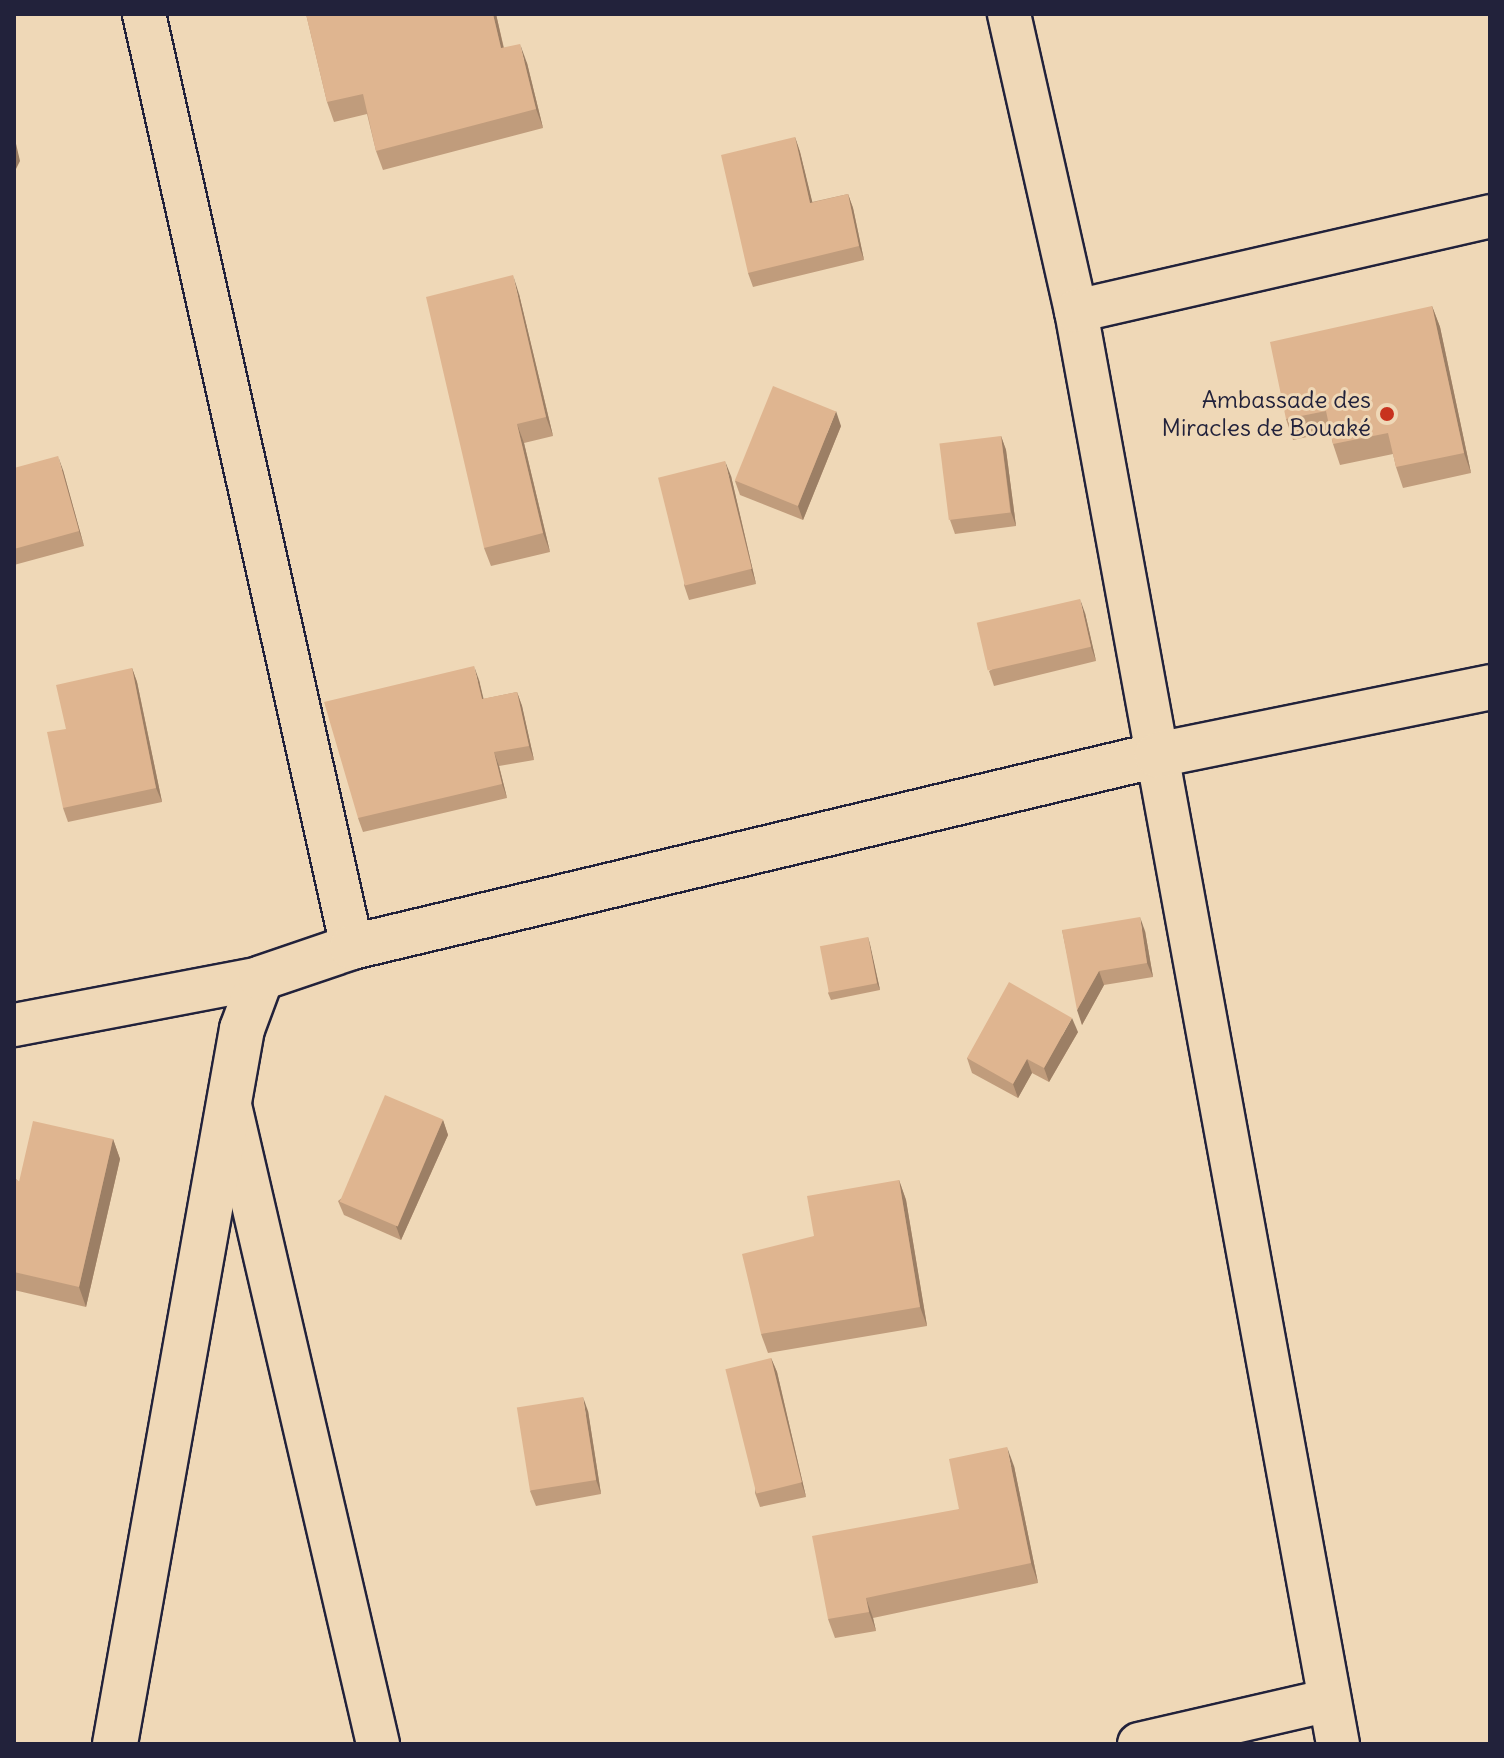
<!DOCTYPE html>
<html>
<head>
<meta charset="utf-8">
<style>
  body { margin:0 }
  #map { position:relative; width:1504px; height:1758px; overflow:hidden; background:#efd8b7; font-family:Delius,sans-serif }
  div>[style] { position:absolute }
  [style*='--x'] { left:calc(var(--x)*1px); top:calc(var(--y)*1px); width:calc(var(--w)*1px); rotate:calc(var(--a)*1deg) }
  .roads { filter:drop-shadow(2px 0 #22223b) drop-shadow(-2px 0 #22223b) drop-shadow(0 2px #22223b) drop-shadow(0 -2px #22223b) }
  .minor>* { height:42px; margin:-21px; padding:0 21px; transform-origin:21px; border-radius:21px; background:#efd8b7 }
  .tertiary>* { height:44px; margin:-22px; padding:0 22px; transform-origin:22px; border-radius:22px; background:#efd8b7 }
  .wall>* { inset:0; background:#c09c7c }
  .shaded-wall>* { inset:0; background:#9c7f65 }
  .building>* { inset:0; background:#dfb590; transform-origin:0 0 }
  .dots>* { width:22px; height:22px; translate:-50% -50%; box-sizing:border-box; border:4px solid #efd8b7; border-radius:50% }
  span { translate:-50% -50%; white-space:nowrap; text-align:center; line-height:1.15; -webkit-text-stroke:6px #efd8b7; paint-order:stroke }
  .poi-label { font-size:24px; color:#22223b }
  .right { translate:-100% -50%; text-align:right }
  .frame { position:absolute; inset:0; border:16px solid #22223b; pointer-events:none }
</style>
</head>
<body>
<div id="map">
  <div class="roads">
    <div class="minor">
      <div style="--x:144;--y:14;--w:956;--a:77.43"></div>
      <div style="--x:1009;--y:14;--w:304;--a:77.3"></div>
      <div style="--x:1076;--y:311;--w:1457;--a:79.64"></div>
      <div style="--x:1076;--y:311;--w:425;--a:-12.9"></div>
      <div style="--x:14;--y:1025;--w:251;--a:-10.8"></div>
      <div style="--x:229;--y:1101;--w:660;--a:76.95"></div>
      <div style="--x:1139;--y:1744;--w:195;--a:-13"></div>
    </div>
    <div class="tertiary">
      <div style="--x:115;--y:1744;--w:726;--a:-79.93"></div>
      <div style="--x:242;--y:1029;--w:54;--a:-69.6"></div>
      <div style="--x:261;--y:978;--w:96;--a:-18.8"></div>
      <div style="--x:352;--y:947;--w:828;--a:-13.41"></div>
      <div style="--x:1157;--y:755;--w:340;--a:-11.5"></div>
    </div>
  </div>
  <div class="wall">
    <div style="clip-path:polygon(306px 14px,496px 14px,504px 48px,527px 63px,543px 128px,383px 170px,376px 151px,367px 114px,334px 122px,327px 102px)"></div>
    <div style="clip-path:polygon(795px 137px,800px 152px,812px 202px,848px 194px,853px 208px,864px 260px,753px 287px,748px 273px)"></div>
    <div style="clip-path:polygon(519px 294px,553px 436px,524px 443px,550px 552px,491px 566px,484px 548px)"></div>
    <div style="clip-path:polygon(1432px 306px,1440px 327px,1471px 473px,1403px 488px,1396px 467px,1393px 454px,1340px 465px,1333px 444px,1330px 432px,1293px 440px,1286px 419px)"></div>
    <div style="clip-path:polygon(841px 426px,803px 520px,740px 495px,735px 481px)"></div>
    <div style="clip-path:polygon(1001px 436px,1006px 450px,1016px 526px,955px 534px,950px 520px)"></div>
    <div style="clip-path:polygon(14px 468px,63px 470px,84px 546px,14px 565px)"></div>
    <div style="clip-path:polygon(731px 476px,756px 584px,689px 600px,684px 585px)"></div>
    <div style="clip-path:polygon(1085px 613px,1096px 661px,994px 686px,989px 671px)"></div>
    <div style="clip-path:polygon(132px 668px,137px 682px,162px 802px,68px 822px,63px 808px,66px 729px)"></div>
    <div style="clip-path:polygon(479px 680px,483px 699px,517px 692px,522px 706px,534px 760px,499px 766px,507px 798px,363px 832px,358px 818px)"></div>
    <div style="clip-path:polygon(1062px 930px,1145px 931px,1153px 977px,1104px 985px,1082px 1025px)"></div>
    <div style="clip-path:polygon(868px 937px,880px 990px,831px 1000px,828px 993px)"></div>
    <div style="clip-path:polygon(1078px 1032px,1049px 1082px,1032px 1073px,1018px 1098px,972px 1073px,967px 1058px)"></div>
    <div style="clip-path:polygon(443px 1120px,448px 1135px,401px 1240px,344px 1215px,338px 1201px)"></div>
    <div style="clip-path:polygon(113px 1139px,120px 1159px,86px 1307px,14px 1290px,14px 1177px,19px 1182px)"></div>
    <div style="clip-path:polygon(899px 1180px,906px 1200px,927px 1326px,768px 1353px,761px 1334px,814px 1236px)"></div>
    <div style="clip-path:polygon(771px 1358px,777px 1372px,806px 1497px,760px 1507px,755px 1493px)"></div>
    <div style="clip-path:polygon(588px 1411px,601px 1494px,536px 1506px,530px 1491px)"></div>
    <div style="clip-path:polygon(1014px 1466px,1038px 1583px,873px 1618px,876px 1631px,835px 1638px,828px 1619px,959px 1509px)"></div>
  </div>
  <div class="shaded-wall">
    <div style="clip-path:polygon(493px 14px,496px 14px,508px 68px,501px 48px)"></div>
    <div style="clip-path:polygon(520px 44px,527px 63px,543px 128px,536px 109px)"></div>
    <div style="clip-path:polygon(14px 135px,20px 161px,14px 173px)"></div>
    <div style="clip-path:polygon(795px 137px,800px 152px,816px 217px,810px 203px)"></div>
    <div style="clip-path:polygon(848px 194px,853px 208px,864px 260px,859px 246px)"></div>
    <div style="clip-path:polygon(513px 275px,519px 294px,553px 436px,546px 417px)"></div>
    <div style="clip-path:polygon(1432px 306px,1440px 327px,1471px 473px,1464px 453px)"></div>
    <div style="clip-path:polygon(836px 411px,841px 426px,803px 520px,798px 506px)"></div>
    <div style="clip-path:polygon(517px 424px,524px 443px,550px 552px,543px 533px)"></div>
    <div style="clip-path:polygon(1001px 436px,1006px 450px,1016px 526px,1011px 512px)"></div>
    <div style="clip-path:polygon(58px 456px,63px 470px,84px 546px,79px 531px)"></div>
    <div style="clip-path:polygon(725px 461px,731px 476px,756px 584px,751px 569px)"></div>
    <div style="clip-path:polygon(1080px 599px,1085px 613px,1096px 661px,1091px 647px)"></div>
    <div style="clip-path:polygon(474px 666px,479px 680px,487px 713px,482px 699px)"></div>
    <div style="clip-path:polygon(132px 668px,137px 682px,162px 802px,156px 788px)"></div>
    <div style="clip-path:polygon(517px 692px,522px 706px,534px 760px,529px 746px)"></div>
    <div style="clip-path:polygon(494px 752px,499px 766px,507px 798px,502px 784px)"></div>
    <div style="clip-path:polygon(1140px 917px,1145px 931px,1153px 977px,1147px 963px)"></div>
    <div style="clip-path:polygon(868px 937px,870px 944px,880px 990px,877px 983px)"></div>
    <div style="clip-path:polygon(1099px 971px,1104px 985px,1082px 1025px,1077px 1010px)"></div>
    <div style="clip-path:polygon(1072px 1018px,1078px 1032px,1049px 1082px,1044px 1068px)"></div>
    <div style="clip-path:polygon(1027px 1059px,1032px 1073px,1018px 1098px,1013px 1084px)"></div>
    <div style="clip-path:polygon(443px 1120px,448px 1135px,401px 1240px,396px 1226px)"></div>
    <div style="clip-path:polygon(113px 1139px,120px 1159px,86px 1307px,79px 1287px)"></div>
    <div style="clip-path:polygon(899px 1180px,906px 1200px,927px 1326px,920px 1307px)"></div>
    <div style="clip-path:polygon(771px 1358px,777px 1372px,806px 1497px,801px 1482px)"></div>
    <div style="clip-path:polygon(583px 1397px,588px 1411px,601px 1494px,596px 1480px)"></div>
    <div style="clip-path:polygon(1007px 1447px,1014px 1466px,1038px 1583px,1031px 1563px)"></div>
    <div style="clip-path:polygon(866px 1598px,873px 1618px,876px 1631px,869px 1612px)"></div>
  </div>
  <div class="building">
    <div style="clip-path:polygon(306px 14px,493px 14px,501px 48px,520px 44px,536px 109px,376px 151px,363px 94px,327px 102px)"></div>
    <div style="clip-path:polygon(795px 137px,810px 203px,848px 194px,859px 246px,748px 273px,721px 155px)"></div>
    <div style="clip-path:polygon(513px 275px,546px 417px,517px 424px,543px 533px,484px 548px,426px 297px)"></div>
    <div style="clip-path:polygon(1432px 306px,1464px 453px,1396px 467px,1388px 433px,1333px 444px,1326px 411px,1286px 419px,1270px 342px)"></div>
    <div style="left:773px;top:386px;width:68px;height:102px;rotate:22deg"></div>
    <div style="left:1001px;top:436px;width:77px;height:62px;rotate:83deg"></div>
    <div style="clip-path:polygon(58px 456px,79px 531px,14px 549px,14px 468px)"></div>
    <div style="left:725px;top:461px;width:111px;height:69px;rotate:76deg"></div>
    <div style="left:1080px;top:599px;width:49px;height:106px;rotate:77deg"></div>
    <div style="clip-path:polygon(474px 666px,482px 699px,517px 692px,529px 746px,494px 752px,502px 784px,358px 818px,324px 702px)"></div>
    <div style="clip-path:polygon(132px 668px,156px 788px,63px 808px,47px 732px,66px 729px,56px 685px)"></div>
    <div style="clip-path:polygon(1140px 917px,1147px 963px,1099px 971px,1077px 1010px,1062px 930px)"></div>
    <div style="left:868px;top:937px;width:47px;height:49px;rotate:79deg"></div>
    <div style="clip-path:polygon(1009px 982px,1072px 1018px,1044px 1068px,1027px 1059px,1013px 1084px,967px 1058px)"></div>
    <div style="left:385px;top:1095px;width:63px;height:116px;rotate:23deg"></div>
    <div style="clip-path:polygon(33px 1121px,113px 1139px,79px 1287px,14px 1272px,14px 1202px,16px 1194px,14px 1194px,14px 1177px,19px 1182px)"></div>
    <div style="clip-path:polygon(899px 1180px,920px 1307px,761px 1334px,742px 1254px,814px 1236px,807px 1196px)"></div>
    <div style="left:771px;top:1358px;width:128px;height:47px;rotate:76deg"></div>
    <div style="left:583px;top:1397px;width:84px;height:67px;rotate:81deg"></div>
    <div style="clip-path:polygon(1007px 1447px,1031px 1563px,866px 1598px,869px 1612px,828px 1619px,812px 1536px,959px 1509px,949px 1459px)"></div>
  </div>
  <div class="dots">
    <div style="left:1387px;top:414px;background:#c8321e"></div>
  </div>
  <div class="poi-label">
    <span class="right" style="left:1371px;top:414px">Ambassade des<br>Miracles de Bouaké</span>
  </div>
  <div class="frame"></div>
</div>
</body>
</html>
